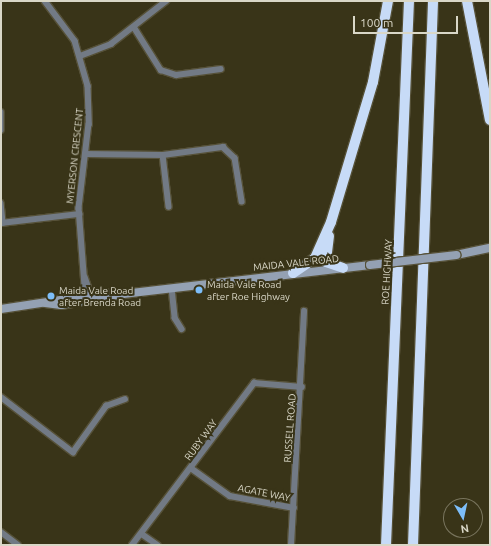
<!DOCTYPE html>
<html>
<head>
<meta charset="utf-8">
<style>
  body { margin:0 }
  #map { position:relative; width:491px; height:546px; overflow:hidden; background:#393418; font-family:Ubuntu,sans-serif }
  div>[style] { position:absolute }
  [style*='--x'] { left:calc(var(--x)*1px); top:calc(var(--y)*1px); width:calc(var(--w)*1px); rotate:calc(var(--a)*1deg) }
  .roads { filter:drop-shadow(1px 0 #565138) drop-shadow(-1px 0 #565138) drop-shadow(0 1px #565138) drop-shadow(0 -1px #565138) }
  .street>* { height:5.5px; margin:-2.75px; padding:0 2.75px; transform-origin:2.75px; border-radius:2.75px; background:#727a85 }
  .secondary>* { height:8px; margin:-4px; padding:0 4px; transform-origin:4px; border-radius:4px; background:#94a1b3 }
  .highway>* { height:10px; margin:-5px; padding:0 5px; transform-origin:5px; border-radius:5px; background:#c7dbf7 }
  .bridges { filter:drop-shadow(1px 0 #565138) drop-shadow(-1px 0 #565138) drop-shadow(0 1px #565138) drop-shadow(0 -1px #565138) }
  .secondary-bridge>* { height:8px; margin:-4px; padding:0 4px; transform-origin:4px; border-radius:4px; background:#94a1b3 }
  .dots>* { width:11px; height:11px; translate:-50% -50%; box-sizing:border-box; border:2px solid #393418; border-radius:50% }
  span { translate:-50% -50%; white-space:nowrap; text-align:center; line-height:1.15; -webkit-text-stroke:4px #393418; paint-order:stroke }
  .street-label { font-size:10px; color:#d9d7c7 }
  .poi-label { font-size:10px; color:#d9d7c7 }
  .left { translate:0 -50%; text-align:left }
  .frame { position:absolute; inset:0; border:2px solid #d9d7c7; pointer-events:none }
  .north { position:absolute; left:443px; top:498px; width:40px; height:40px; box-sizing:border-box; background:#393418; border:1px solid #79755e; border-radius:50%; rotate:171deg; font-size:11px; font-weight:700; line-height:16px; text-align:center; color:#d9d7c7 }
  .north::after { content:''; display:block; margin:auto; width:14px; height:18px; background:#7dbef9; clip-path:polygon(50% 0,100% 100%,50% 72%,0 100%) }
  .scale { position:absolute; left:353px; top:16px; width:105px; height:18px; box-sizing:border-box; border:2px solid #d9d7c7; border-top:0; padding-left:5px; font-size:12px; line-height:14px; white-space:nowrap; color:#d9d7c7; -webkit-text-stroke:3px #393418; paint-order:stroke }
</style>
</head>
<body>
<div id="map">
  <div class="roads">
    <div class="street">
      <div style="--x:45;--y:1;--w:50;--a:53.1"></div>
      <div style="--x:75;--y:41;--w:47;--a:73.9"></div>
      <div style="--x:88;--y:86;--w:38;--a:88"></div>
      <div style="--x:89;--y:124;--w:85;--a:96.8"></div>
      <div style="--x:79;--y:208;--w:91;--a:85.6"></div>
      <div style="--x:134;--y:27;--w:51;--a:57.9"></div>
      <div style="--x:161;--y:70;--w:16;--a:18"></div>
      <div style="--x:176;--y:75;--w:45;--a:-7.6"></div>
      <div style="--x:80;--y:56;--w:33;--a:-21"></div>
      <div style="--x:111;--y:44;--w:70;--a:-38"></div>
      <div style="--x:1;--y:112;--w:18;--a:90"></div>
      <div style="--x:85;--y:154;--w:78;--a:0.7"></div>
      <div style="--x:163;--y:155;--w:61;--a:-7.6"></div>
      <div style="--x:223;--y:147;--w:16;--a:43"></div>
      <div style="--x:235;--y:158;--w:44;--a:80.8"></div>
      <div style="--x:163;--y:155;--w:52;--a:83.4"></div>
      <div style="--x:1;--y:203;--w:20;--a:84"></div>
      <div style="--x:1;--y:223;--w:79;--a:-6.6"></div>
      <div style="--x:85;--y:277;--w:21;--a:71"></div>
      <div style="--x:172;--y:288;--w:30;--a:84"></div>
      <div style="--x:175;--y:318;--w:13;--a:58"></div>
      <div style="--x:1;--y:397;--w:91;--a:37.4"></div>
      <div style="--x:73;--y:452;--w:57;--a:-54.3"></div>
      <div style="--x:106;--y:406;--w:20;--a:-20"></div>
      <div style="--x:191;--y:468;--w:48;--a:35.7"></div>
      <div style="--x:230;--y:496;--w:65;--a:10.6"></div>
      <div style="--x:1;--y:532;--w:21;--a:37"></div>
      <div style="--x:142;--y:534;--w:19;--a:35"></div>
      <div style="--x:132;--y:545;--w:203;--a:-53"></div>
      <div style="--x:254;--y:383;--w:48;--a:4.8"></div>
      <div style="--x:291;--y:545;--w:234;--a:-86.8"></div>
    </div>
    <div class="secondary">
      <div style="--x:456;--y:255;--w:35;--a:-12"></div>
      <div style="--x:45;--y:303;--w:16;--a:7"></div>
      <div style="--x:61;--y:305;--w:63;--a:-10.1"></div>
      <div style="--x:123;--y:294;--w:249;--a:-6.7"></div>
      <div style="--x:1;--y:309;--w:107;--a:-8.6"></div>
    </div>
    <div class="highway">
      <div style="--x:467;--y:1;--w:121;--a:79.1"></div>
      <div style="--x:329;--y:236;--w:26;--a:97"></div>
      <div style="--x:326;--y:262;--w:18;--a:19"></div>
      <div style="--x:293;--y:273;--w:27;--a:-34"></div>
      <div style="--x:315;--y:258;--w:39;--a:-66"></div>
      <div style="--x:331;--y:222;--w:146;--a:-73.3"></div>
      <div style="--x:373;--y:82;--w:82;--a:-79.5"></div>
      <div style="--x:386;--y:545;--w:544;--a:-87.58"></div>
      <div style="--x:413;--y:545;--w:544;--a:-87.89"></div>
    </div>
  </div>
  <div class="bridges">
    <div class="secondary-bridge">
      <div style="--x:370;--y:265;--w:87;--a:-6.6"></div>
    </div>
  </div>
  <div class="dots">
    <div style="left:199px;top:290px;background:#7dbef9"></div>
    <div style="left:51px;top:296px;background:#7dbef9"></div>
  </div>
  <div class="street-label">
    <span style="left:75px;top:156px;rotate:-84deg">MYERSON CRESCENT</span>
    <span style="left:296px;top:263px;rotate:-6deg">MAIDA VALE ROAD</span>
    <span style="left:387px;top:272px;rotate:-87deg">ROE HIGHWAY</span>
    <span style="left:290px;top:428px;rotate:-86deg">RUSSELL ROAD</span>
    <span style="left:201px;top:440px;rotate:-54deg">RUBY WAY</span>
    <span style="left:264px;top:493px;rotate:11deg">AGATE WAY</span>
  </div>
  <div class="poi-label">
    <span class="left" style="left:207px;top:290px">Maida Vale Road<br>after Roe Highway</span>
    <span class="left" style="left:59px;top:296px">Maida Vale Road<br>after Brenda Road</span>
  </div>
  <div class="frame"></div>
  <div class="north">N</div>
  <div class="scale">100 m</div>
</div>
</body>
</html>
